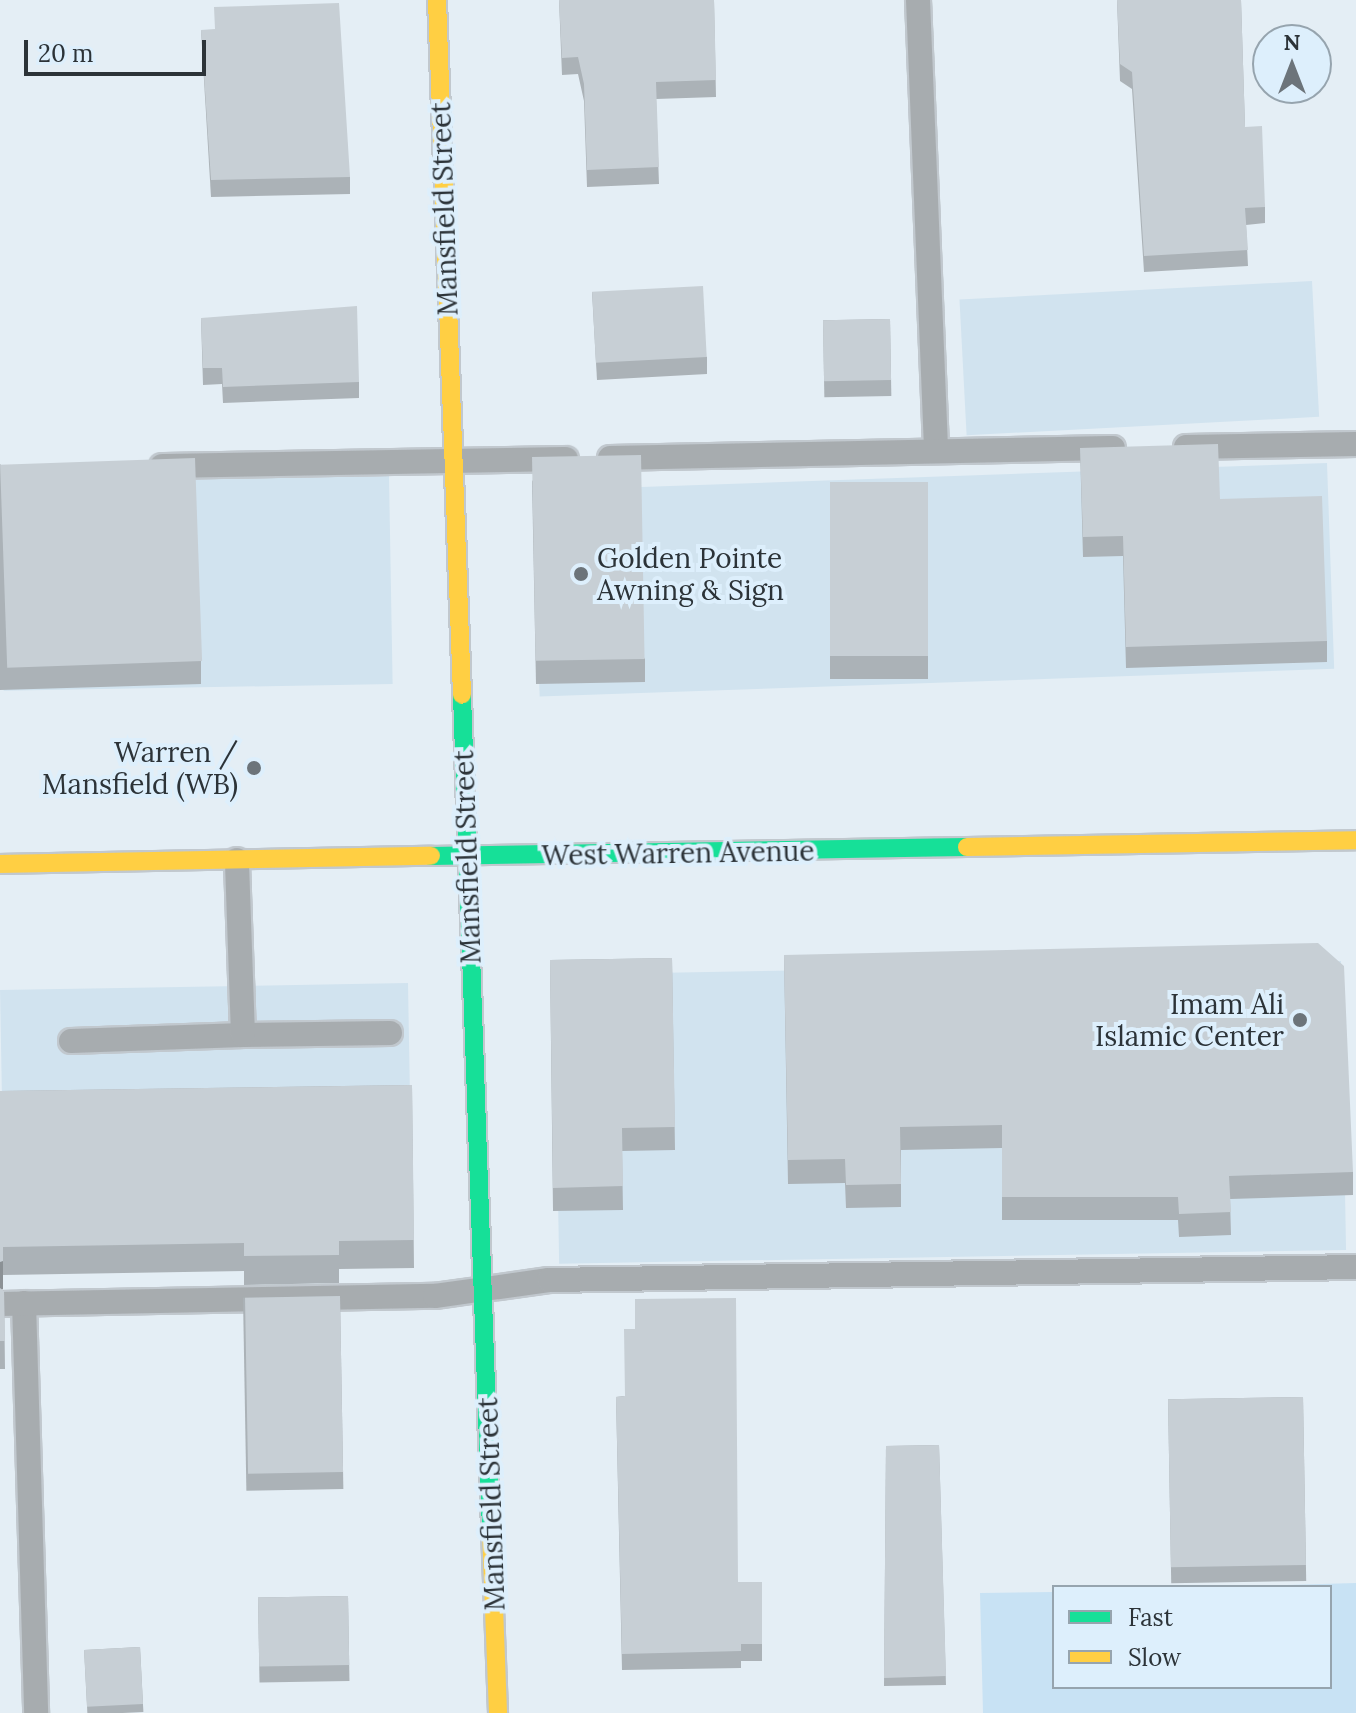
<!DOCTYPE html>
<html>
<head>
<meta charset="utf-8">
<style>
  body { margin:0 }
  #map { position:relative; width:1356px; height:1713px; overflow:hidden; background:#e4eef5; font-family:Lora,serif }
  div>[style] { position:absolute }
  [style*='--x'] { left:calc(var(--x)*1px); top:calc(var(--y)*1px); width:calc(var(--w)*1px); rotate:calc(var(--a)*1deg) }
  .built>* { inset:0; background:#d1e3ef; transform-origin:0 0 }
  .green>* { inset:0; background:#c8e2f4 }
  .roads { filter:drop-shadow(2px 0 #c1c8ce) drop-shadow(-2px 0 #c1c8ce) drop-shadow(0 2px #c1c8ce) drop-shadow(0 -2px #c1c8ce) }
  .lane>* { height:24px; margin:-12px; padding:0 12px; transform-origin:12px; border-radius:12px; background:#a7acaf }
  .fast>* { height:18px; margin:-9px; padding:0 9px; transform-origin:9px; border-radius:9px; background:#16e098 }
  .slow>* { height:18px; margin:-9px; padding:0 9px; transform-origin:9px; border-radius:9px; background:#ffcf43 }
  .wall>* { inset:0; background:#abb2b7; transform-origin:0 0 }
  .shaded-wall>* { inset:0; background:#8b9195; transform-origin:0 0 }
  .building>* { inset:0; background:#c7cfd5; transform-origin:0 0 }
  .dots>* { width:22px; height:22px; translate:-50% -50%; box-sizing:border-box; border:4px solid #ddeffc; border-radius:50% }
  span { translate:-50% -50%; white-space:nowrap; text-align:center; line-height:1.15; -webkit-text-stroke:8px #ddeffc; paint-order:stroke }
  .street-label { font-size:28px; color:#2c3338 }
  .poi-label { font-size:28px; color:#2c3338 }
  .left { translate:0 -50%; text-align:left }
  .right { translate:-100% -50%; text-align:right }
  .legend { position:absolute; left:1052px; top:1585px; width:280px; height:104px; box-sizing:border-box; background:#ddeffc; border:2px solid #96a4ae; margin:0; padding:10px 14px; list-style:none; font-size:24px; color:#2c3338 }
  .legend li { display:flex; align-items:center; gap:16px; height:40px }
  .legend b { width:40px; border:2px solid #96a4ae }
  .north { position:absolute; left:1252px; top:24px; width:80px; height:80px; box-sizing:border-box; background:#ddeffc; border:2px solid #96a4ae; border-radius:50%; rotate:0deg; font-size:22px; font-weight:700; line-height:32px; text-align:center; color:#2c3338 }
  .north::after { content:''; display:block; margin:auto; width:28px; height:36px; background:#6c747a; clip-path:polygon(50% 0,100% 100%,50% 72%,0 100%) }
  .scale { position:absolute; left:24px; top:40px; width:182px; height:36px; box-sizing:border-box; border:4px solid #2c3338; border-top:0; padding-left:10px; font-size:24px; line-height:28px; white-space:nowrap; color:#2c3338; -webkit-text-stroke:6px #ddeffc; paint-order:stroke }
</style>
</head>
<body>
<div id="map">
  <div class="built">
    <div style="left:1312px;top:281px;width:136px;height:353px;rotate:87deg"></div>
    <div style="left:1327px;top:463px;width:206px;height:795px;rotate:88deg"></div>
    <div style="left:389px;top:476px;width:208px;height:389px;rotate:89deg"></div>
    <div style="left:1341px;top:961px;width:289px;height:787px;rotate:89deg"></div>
    <div style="left:408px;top:983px;width:283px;height:408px;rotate:89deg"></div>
  </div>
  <div class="green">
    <div style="clip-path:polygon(1356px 1583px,1356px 1713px,983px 1713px,980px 1593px,1054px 1592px,1054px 1687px,1330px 1687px,1330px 1587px,1224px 1587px)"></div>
  </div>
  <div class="roads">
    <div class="lane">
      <div style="--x:918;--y:0;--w:451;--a:87.7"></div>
      <div style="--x:1186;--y:447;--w:170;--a:-1"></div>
      <div style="--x:610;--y:458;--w:503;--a:-1.14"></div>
      <div style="--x:162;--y:466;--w:404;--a:-1"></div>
      <div style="--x:243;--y:1035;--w:147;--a:-0.8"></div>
      <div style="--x:71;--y:1041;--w:172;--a:-2"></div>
      <div style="--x:243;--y:1035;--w:175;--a:-92"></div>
      <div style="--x:24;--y:1303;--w:410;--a:88.3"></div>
      <div style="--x:0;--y:1304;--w:435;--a:-1.1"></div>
      <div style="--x:435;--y:1296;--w:115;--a:-8"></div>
      <div style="--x:549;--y:1280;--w:807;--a:-0.92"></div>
    </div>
    <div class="fast">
      <div style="--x:462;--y:695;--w:836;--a:88.01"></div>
      <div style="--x:431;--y:856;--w:536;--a:-0.96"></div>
    </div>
    <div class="slow">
      <div style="--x:437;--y:0;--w:695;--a:87.94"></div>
      <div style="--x:967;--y:847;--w:389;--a:-1"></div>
      <div style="--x:0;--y:864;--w:431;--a:-1.1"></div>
      <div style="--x:491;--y:1530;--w:183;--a:87.8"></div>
    </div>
  </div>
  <div class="wall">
    <div style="clip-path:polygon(559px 0,714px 0,716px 97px,656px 99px,659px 184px,587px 187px,584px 101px,578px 74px,562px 75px)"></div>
    <div style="clip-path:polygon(1117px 0,1241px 0,1245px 127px,1265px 207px,1265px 223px,1246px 225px,1248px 266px,1144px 272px,1132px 89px,1120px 81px)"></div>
    <div style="clip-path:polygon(201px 30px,350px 177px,350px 194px,211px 197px)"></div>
    <div style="clip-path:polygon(592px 292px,707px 357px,707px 374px,597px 380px)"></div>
    <div style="clip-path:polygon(201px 318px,359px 382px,359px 398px,223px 403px,222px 384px,203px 385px)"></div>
    <div style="left:890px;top:319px;width:77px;height:67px;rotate:89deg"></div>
    <div style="clip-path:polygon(1080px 448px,1220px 499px,1327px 641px,1327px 662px,1126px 668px,1123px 556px,1083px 557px)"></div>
    <div style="clip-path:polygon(0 464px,201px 661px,201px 684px,0 690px)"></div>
    <div style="clip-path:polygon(532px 480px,645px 659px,645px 682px,536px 684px)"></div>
    <div style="left:830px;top:482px;width:98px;height:197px"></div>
    <div style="clip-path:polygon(784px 955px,1353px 1172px,1353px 1195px,1230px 1199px,1231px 1235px,1179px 1237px,1178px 1220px,1002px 1220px,1002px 1148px,901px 1150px,901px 1207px,846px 1208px,845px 1183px,788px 1184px)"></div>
    <div style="clip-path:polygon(672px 958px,675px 1150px,622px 1151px,623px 1210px,553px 1211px,550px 960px)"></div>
    <div style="clip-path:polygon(412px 1085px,414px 1268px,339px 1269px,339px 1283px,244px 1285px,244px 1271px,3px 1275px,3px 1289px,2px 1289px,4px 1291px,5px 1369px,0 1369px,0 1091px)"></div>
    <div style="left:340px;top:1296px;width:193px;height:97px;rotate:89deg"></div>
    <div style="clip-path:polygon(624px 1396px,738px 1582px,762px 1582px,762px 1661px,741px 1661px,741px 1668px,622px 1670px,616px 1397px)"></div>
    <div style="left:1303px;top:1397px;width:184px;height:135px;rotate:89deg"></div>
    <div style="clip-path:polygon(939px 1445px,946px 1685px,884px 1686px,886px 1446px)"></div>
    <div style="left:348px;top:1596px;width:85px;height:90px;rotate:89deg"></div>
    <div style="left:140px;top:1647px;width:65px;height:56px;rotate:87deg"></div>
  </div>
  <div class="shaded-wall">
    <div style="left:3px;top:1261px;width:28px;height:3px;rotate:90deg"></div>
  </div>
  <div class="building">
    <div style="clip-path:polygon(559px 0,714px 0,716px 80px,656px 82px,659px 167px,587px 170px,584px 84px,578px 57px,562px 58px)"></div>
    <div style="clip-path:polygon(1117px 0,1241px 0,1245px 127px,1262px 126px,1265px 207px,1245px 208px,1248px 250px,1144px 256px,1132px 72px,1120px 64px)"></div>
    <div style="clip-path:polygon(339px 3px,350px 177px,211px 180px,201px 30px,215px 29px,214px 7px)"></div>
    <div style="left:703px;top:286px;width:71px;height:111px;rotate:87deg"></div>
    <div style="clip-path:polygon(357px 306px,359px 382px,223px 387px,222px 368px,203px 368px,201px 318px)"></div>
    <div style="left:890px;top:319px;width:61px;height:67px;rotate:89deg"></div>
    <div style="clip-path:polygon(1218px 444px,1220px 499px,1322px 496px,1327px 641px,1126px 647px,1123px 536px,1083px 537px,1080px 448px)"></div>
    <div style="left:641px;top:455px;width:204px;height:109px;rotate:89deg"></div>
    <div style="left:195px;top:458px;width:203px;height:195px;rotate:88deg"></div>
    <div style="left:830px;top:482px;width:98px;height:174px"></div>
    <div style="clip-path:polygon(1318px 943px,1344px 966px,1353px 1172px,1229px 1176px,1231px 1212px,1179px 1214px,1178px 1197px,1002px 1197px,1002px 1125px,900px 1127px,901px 1184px,846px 1185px,845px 1159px,788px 1160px,784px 955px)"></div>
    <div style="clip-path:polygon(672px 958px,675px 1127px,622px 1128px,623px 1186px,553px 1188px,550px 960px)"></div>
    <div style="clip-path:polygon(412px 1085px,414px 1240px,339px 1241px,339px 1255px,244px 1256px,244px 1243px,3px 1247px,3px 1261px,0 1262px,0 1091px)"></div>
    <div style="clip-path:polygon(0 1288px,4px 1291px,5px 1341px,0 1341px)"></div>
    <div style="left:340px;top:1296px;width:176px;height:95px;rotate:89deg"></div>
    <div style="clip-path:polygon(736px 1298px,738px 1582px,762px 1582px,762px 1644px,741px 1644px,741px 1651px,622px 1654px,616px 1397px,625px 1396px,624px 1329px,635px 1329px,635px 1299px)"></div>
    <div style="left:1303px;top:1397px;width:168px;height:135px;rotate:89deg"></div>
    <div style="clip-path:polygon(939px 1445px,946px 1676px,884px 1678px,886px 1446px)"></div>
    <div style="left:348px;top:1596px;width:69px;height:90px;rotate:89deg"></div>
    <div style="left:140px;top:1647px;width:57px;height:56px;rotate:87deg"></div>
  </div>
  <div class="dots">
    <div style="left:581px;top:574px;background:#6c747a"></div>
    <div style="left:254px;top:768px;background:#6c747a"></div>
    <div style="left:1300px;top:1020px;background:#6c747a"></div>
  </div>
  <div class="street-label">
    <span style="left:444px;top:209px;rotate:-92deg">Mansfield Street</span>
    <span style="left:678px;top:853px;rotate:-1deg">West Warren Avenue</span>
    <span style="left:467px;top:857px;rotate:-92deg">Mansfield Street</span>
    <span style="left:491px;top:1504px;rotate:-92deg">Mansfield Street</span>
  </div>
  <div class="poi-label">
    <span class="left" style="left:597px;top:574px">Golden Pointe<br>Awning &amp; Sign</span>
    <span class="right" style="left:238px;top:768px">Warren /<br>Mansfield (WB)</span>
    <span class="right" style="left:1284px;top:1020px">Imam Ali<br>Islamic Center</span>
  </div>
  <ul class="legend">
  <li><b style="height:10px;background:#16e098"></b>Fast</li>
  <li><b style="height:10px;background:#ffcf43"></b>Slow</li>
  </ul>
  <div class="north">N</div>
  <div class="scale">20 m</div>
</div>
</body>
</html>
